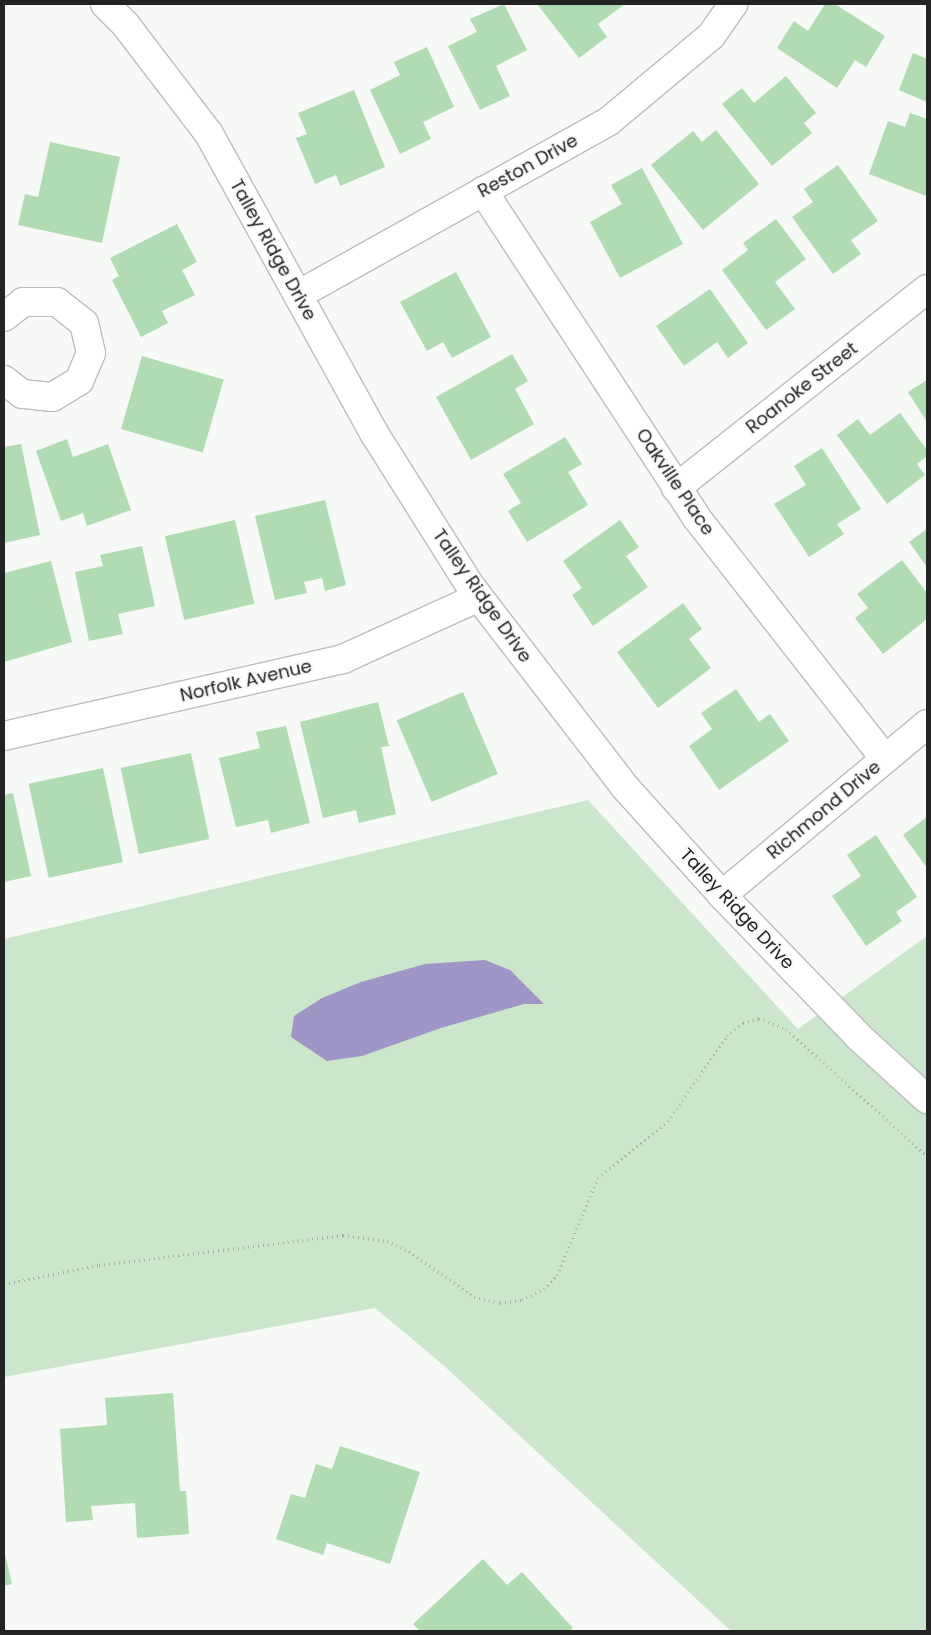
<!DOCTYPE html>
<html>
<head>
<meta charset="utf-8">
<style>
  body { margin:0 }
  #map { position:relative; width:931px; height:1635px; overflow:hidden; background:#f6f9f6; font-family:Poppins,sans-serif }
  div>[style] { position:absolute }
  [style*='--x'] { left:calc(var(--x)*1px); top:calc(var(--y)*1px); width:calc(var(--w)*1px); rotate:calc(var(--a)*1deg) }
  .green>* { inset:0; background:#cbe6cb }
  .water>* { inset:0; background:#9f96c7 }
  .building>* { inset:0; background:#b1dbb2; transform-origin:0 0 }
  .path>* { height:3px; margin-top:-1.5px; transform-origin:0; background:repeating-linear-gradient(90deg,#a8aba8 0 1px,transparent 0 5px) }
  .roads { filter:drop-shadow(1px 0 #bbbebb) drop-shadow(-1px 0 #bbbebb) drop-shadow(0 1px #bbbebb) drop-shadow(0 -1px #bbbebb) }
  .minor>* { height:28px; margin:-14px; padding:0 14px; transform-origin:14px; border-radius:14px; background:#fff }
  .tertiary>* { height:28px; margin:-14px; padding:0 14px; transform-origin:14px; border-radius:14px; background:#fff }
  span { translate:-50% -50%; white-space:nowrap; text-align:center; line-height:1.15; -webkit-text-stroke:4px #f6f9f6; paint-order:stroke }
  .street-label { font-size:18px; color:#222322 }
  .frame { position:absolute; inset:0; border:5px solid #222322; pointer-events:none }
</style>
</head>
<body>
<div id="map">
  <div class="green">
    <div style="clip-path:polygon(588px 800px,798px 1029px,927px 936px,927px 1631px,731px 1631px,442px 1364px,375px 1308px,4px 1377px,4px 939px)"></div>
  </div>
  <div class="water">
    <div style="clip-path:polygon(485px 960px,510px 970px,544px 1004px,524px 1004px,441px 1028px,362px 1056px,327px 1061px,291px 1037px,294px 1016px,322px 998px,361px 982px,425px 964px)"></div>
  </div>
  <div class="building">
    <div style="clip-path:polygon(504px 4px,527px 50px,496px 66px,510px 96px,480px 110px,448px 46px,477px 32px,470px 19px)"></div>
    <div style="clip-path:polygon(537px 4px,625px 4px,598px 24px,607px 37px,579px 58px)"></div>
    <div style="clip-path:polygon(825px 4px,835px 4px,885px 36px,866px 67px,855px 60px,837px 88px,777px 48px,794px 21px,808px 31px)"></div>
    <div style="clip-path:polygon(427px 47px,454px 107px,423px 122px,431px 139px,400px 154px,370px 90px,400px 75px,394px 62px)"></div>
    <div style="clip-path:polygon(913px 53px,927px 59px,927px 102px,899px 90px)"></div>
    <div style="clip-path:polygon(786px 76px,816px 113px,804px 123px,812px 133px,772px 166px,722px 104px,742px 88px,754px 103px)"></div>
    <div style="clip-path:polygon(354px 90px,385px 167px,340px 186px,336px 175px,315px 184px,296px 138px,307px 134px,298px 113px)"></div>
    <div style="clip-path:polygon(910px 113px,927px 119px,926px 196px,869px 174px,888px 121px,905px 127px)"></div>
    <div style="clip-path:polygon(716px 130px,759px 184px,703px 230px,651px 165px,693px 131px,702px 142px)"></div>
    <div style="clip-path:polygon(50px 142px,120px 157px,102px 243px,18px 225px,25px 194px,38px 197px)"></div>
    <div style="clip-path:polygon(838px 165px,878px 221px,851px 240px,861px 254px,833px 274px,792px 217px,813px 202px,804px 189px)"></div>
    <div style="clip-path:polygon(642px 168px,683px 244px,620px 278px,590px 222px,622px 204px,611px 185px)"></div>
    <div style="clip-path:polygon(776px 219px,806px 259px,775px 282px,795px 309px,766px 330px,722px 270px,748px 250px,743px 243px)"></div>
    <div style="clip-path:polygon(177px 224px,197px 262px,182px 270px,195px 295px,162px 311px,168px 323px,141px 337px,112px 280px,119px 276px,110px 258px)"></div>
    <div style="clip-path:polygon(456px 272px,491px 337px,452px 358px,443px 342px,427px 351px,400px 302px)"></div>
    <div style="clip-path:polygon(710px 289px,748px 343px,728px 358px,717px 342px,684px 366px,656px 326px)"></div>
    <div style="clip-path:polygon(512px 354px,528px 381px,515px 389px,534px 424px,471px 460px,436px 397px)"></div>
    <div style="left:142px;top:356px;width:85px;height:76px;rotate:16deg"></div>
    <div style="clip-path:polygon(927px 380px,927px 422px,908px 392px)"></div>
    <div style="clip-path:polygon(900px 413px,927px 450px,927px 456px,917px 464px,925px 475px,887px 504px,837px 435px,858px 419px,870px 435px)"></div>
    <div style="clip-path:polygon(565px 437px,582px 464px,568px 472px,588px 505px,527px 542px,508px 511px,521px 503px,503px 474px)"></div>
    <div style="clip-path:polygon(67px 439px,73px 457px,108px 444px,131px 510px,87px 526px,83px 513px,61px 521px,36px 451px)"></div>
    <div style="clip-path:polygon(21px 444px,40px 535px,4px 543px,4px 447px)"></div>
    <div style="clip-path:polygon(822px 448px,861px 509px,837px 524px,844px 534px,809px 557px,774px 504px,806px 485px,794px 466px)"></div>
    <div style="clip-path:polygon(325px 500px,346px 585px,325px 591px,322px 578px,304px 582px,307px 593px,275px 600px,255px 516px)"></div>
    <div style="left:235px;top:520px;width:86px;height:72px;rotate:77deg"></div>
    <div style="clip-path:polygon(620px 520px,639px 547px,626px 556px,648px 587px,593px 626px,572px 595px,582px 588px,563px 561px)"></div>
    <div style="clip-path:polygon(927px 529px,927px 567px,909px 542px)"></div>
    <div style="clip-path:polygon(142px 546px,155px 606px,118px 614px,123px 634px,89px 641px,75px 572px,103px 566px,100px 555px)"></div>
    <div style="clip-path:polygon(902px 560px,927px 593px,927px 619px,883px 654px,855px 618px,868px 608px,857px 594px)"></div>
    <div style="clip-path:polygon(51px 561px,72px 642px,4px 662px,4px 573px)"></div>
    <div style="clip-path:polygon(683px 603px,702px 629px,689px 639px,711px 668px,658px 708px,617px 652px)"></div>
    <div style="clip-path:polygon(736px 689px,759px 722px,770px 714px,789px 741px,719px 790px,689px 746px,712px 729px,701px 713px)"></div>
    <div style="left:463px;top:692px;width:89px;height:72px;rotate:67deg"></div>
    <div style="clip-path:polygon(378px 702px,389px 746px,381px 747px,396px 814px,359px 823px,356px 810px,323px 818px,300px 722px)"></div>
    <div style="clip-path:polygon(286px 726px,310px 823px,271px 833px,268px 820px,236px 827px,219px 758px,260px 748px,256px 732px)"></div>
    <div style="left:191px;top:753px;width:88px;height:72px;rotate:78deg"></div>
    <div style="left:103px;top:768px;width:96px;height:76px;rotate:78deg"></div>
    <div style="clip-path:polygon(13px 793px,31px 876px,4px 882px,4px 795px)"></div>
    <div style="clip-path:polygon(927px 817px,927px 868px,903px 835px)"></div>
    <div style="clip-path:polygon(876px 835px,917px 897px,896px 912px,902px 921px,866px 946px,832px 896px,861px 876px,847px 855px)"></div>
    <div style="clip-path:polygon(173px 1393px,180px 1491px,186px 1491px,189px 1534px,137px 1538px,135px 1503px,91px 1506px,93px 1520px,66px 1522px,60px 1429px,107px 1425px,105px 1398px)"></div>
    <div style="clip-path:polygon(340px 1446px,420px 1472px,390px 1564px,327px 1543px,323px 1555px,276px 1539px,291px 1494px,305px 1498px,316px 1464px,332px 1469px)"></div>
    <div style="clip-path:polygon(4px 1550px,12px 1584px,4px 1586px)"></div>
    <div style="clip-path:polygon(483px 1559px,507px 1585px,522px 1572px,573px 1628px,570px 1631px,420px 1631px,413px 1624px)"></div>
  </div>
  <div class="path">
    <div style="--x:4;--y:1284;--w:97;--a:-11.3"></div>
    <div style="--x:99;--y:1265;--w:246;--a:-7"></div>
    <div style="--x:343;--y:1235;--w:44;--a:7.8"></div>
    <div style="--x:387;--y:1241;--w:24;--a:24"></div>
    <div style="--x:409;--y:1251;--w:80;--a:35.3"></div>
    <div style="--x:474;--y:1297;--w:27;--a:13"></div>
    <div style="--x:500;--y:1303;--w:22;--a:-8"></div>
    <div style="--x:522;--y:1300;--w:25;--a:-27"></div>
    <div style="--x:544;--y:1289;--w:19;--a:-47"></div>
    <div style="--x:557;--y:1275;--w:105;--a:-67.1"></div>
    <div style="--x:598;--y:1178;--w:90;--a:-39.2"></div>
    <div style="--x:668;--y:1121;--w:103;--a:-55.2"></div>
    <div style="--x:727;--y:1036;--w:21;--a:-39"></div>
    <div style="--x:743;--y:1023;--w:17;--a:-17"></div>
    <div style="--x:759;--y:1018;--w:29;--a:22"></div>
    <div style="--x:786;--y:1029;--w:190;--a:42"></div>
  </div>
  <div class="roads">
    <div class="minor">
      <div style="--x:483;--y:191;--w:389;--a:56.8"></div>
      <div style="--x:696;--y:517;--w:307;--a:52"></div>
      <div style="--x:298;--y:295;--w:356;--a:-29.2"></div>
      <div style="--x:609;--y:121;--w:133;--a:-39.8"></div>
      <div style="--x:711;--y:36;--w:39;--a:-55"></div>
      <div style="--x:4;--y:317;--w:24;--a:-38"></div>
      <div style="--x:23;--y:302;--w:34;--a:0"></div>
      <div style="--x:57;--y:302;--w:34;--a:38"></div>
      <div style="--x:84;--y:323;--w:31;--a:77"></div>
      <div style="--x:91;--y:353;--w:30;--a:113"></div>
      <div style="--x:79;--y:381;--w:31;--a:149"></div>
      <div style="--x:52;--y:397;--w:30;--a:-174"></div>
      <div style="--x:22;--y:394;--w:23;--a:-142"></div>
      <div style="--x:676;--y:488;--w:320;--a:-38.4"></div>
      <div style="--x:4;--y:736;--w:348;--a:-12.8"></div>
      <div style="--x:343;--y:659;--w:149;--a:-24.5"></div>
      <div style="--x:722;--y:895;--w:267;--a:-39.8"></div>
    </div>
    <div class="tertiary">
      <div style="--x:105;--y:4;--w:28;--a:45"></div>
      <div style="--x:125;--y:24;--w:138;--a:52.6"></div>
      <div style="--x:209;--y:134;--w:342;--a:61.1"></div>
      <div style="--x:374;--y:433;--w:182;--a:57.8"></div>
      <div style="--x:471;--y:587;--w:251;--a:52.4"></div>
      <div style="--x:624;--y:786;--w:147;--a:48"></div>
      <div style="--x:722;--y:895;--w:197;--a:46"></div>
      <div style="--x:859;--y:1037;--w:92;--a:42.4"></div>
    </div>
  </div>
  <div class="street-label">
    <span style="left:528px;top:166px;rotate:-29deg">Reston Drive</span>
    <span style="left:273px;top:250px;rotate:61deg">Talley Ridge Drive</span>
    <span style="left:802px;top:388px;rotate:-38deg">Roanoke Street</span>
    <span style="left:675px;top:482px;rotate:56deg">Oakville Place</span>
    <span style="left:482px;top:596px;rotate:55deg">Talley Ridge Drive</span>
    <span style="left:246px;top:681px;rotate:-13deg">Norfolk Avenue</span>
    <span style="left:824px;top:810px;rotate:-40deg">Richmond Drive</span>
    <span style="left:737px;top:909px;rotate:47deg">Talley Ridge Drive</span>
  </div>
  <div class="frame"></div>
</div>
</body>
</html>
